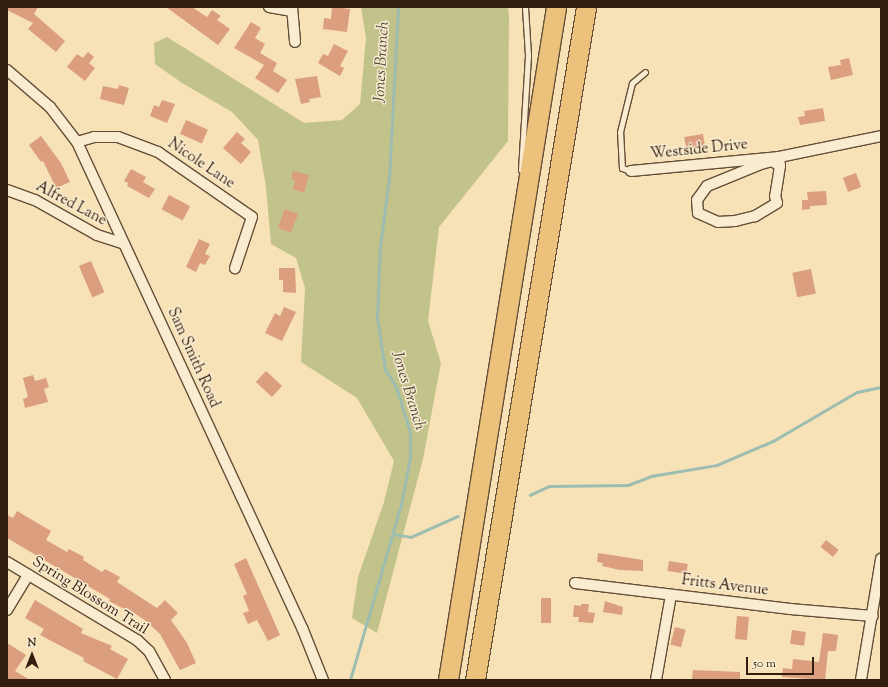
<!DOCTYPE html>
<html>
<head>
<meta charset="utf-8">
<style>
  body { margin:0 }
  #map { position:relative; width:888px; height:687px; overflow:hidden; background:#f7e2b7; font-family:"Sorts Mill Goudy",serif }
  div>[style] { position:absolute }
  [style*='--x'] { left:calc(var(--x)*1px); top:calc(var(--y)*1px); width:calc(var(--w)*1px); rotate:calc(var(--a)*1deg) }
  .green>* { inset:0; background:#c2c28b }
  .stream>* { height:2.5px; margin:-1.25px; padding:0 1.25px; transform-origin:1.25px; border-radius:1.25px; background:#9dbdb0 }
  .building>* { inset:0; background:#db9e7e; transform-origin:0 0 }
  .roads { filter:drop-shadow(1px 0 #644e38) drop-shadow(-1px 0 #644e38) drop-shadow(0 1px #644e38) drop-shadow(0 -1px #644e38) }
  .lane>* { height:5px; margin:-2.5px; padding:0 2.5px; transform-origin:2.5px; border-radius:2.5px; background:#faecd0 }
  .street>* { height:10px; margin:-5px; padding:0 5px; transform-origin:5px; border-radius:5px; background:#faecd0 }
  .highway>* { height:19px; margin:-9.5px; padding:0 9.5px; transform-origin:9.5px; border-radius:9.5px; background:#ecc17c }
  span { translate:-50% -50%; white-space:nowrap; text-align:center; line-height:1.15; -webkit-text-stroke:3px #faecd0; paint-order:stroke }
  .street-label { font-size:15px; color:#331d0e }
  .water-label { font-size:16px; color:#534d3f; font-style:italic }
  .frame { position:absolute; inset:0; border:8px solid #331d0e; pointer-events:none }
  .north { position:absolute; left:12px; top:635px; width:40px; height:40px; -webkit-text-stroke:3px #faecd0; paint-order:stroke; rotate:0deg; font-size:11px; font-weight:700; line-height:16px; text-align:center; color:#331d0e }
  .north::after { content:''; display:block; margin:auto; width:14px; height:18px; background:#331d0e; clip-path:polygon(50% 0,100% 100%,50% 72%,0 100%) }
  .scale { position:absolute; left:746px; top:657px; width:68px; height:18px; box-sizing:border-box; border:2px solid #331d0e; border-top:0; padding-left:5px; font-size:12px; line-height:14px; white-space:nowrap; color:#331d0e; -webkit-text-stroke:3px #faecd0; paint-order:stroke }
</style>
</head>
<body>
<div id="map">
  <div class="green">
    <div style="clip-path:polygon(361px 7px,508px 7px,509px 18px,508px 141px,439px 227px,428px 321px,441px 363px,423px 459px,377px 633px,352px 618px,358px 577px,384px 502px,394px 461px,357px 398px,301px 362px,305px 288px,296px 258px,271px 244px,266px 187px,258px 140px,232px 112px,182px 83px,155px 64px,154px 43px,167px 37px,304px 123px,342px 120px,360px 104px,366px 38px)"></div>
  </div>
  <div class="stream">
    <div style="--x:530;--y:495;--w:21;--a:-25"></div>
    <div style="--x:549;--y:486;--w:79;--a:-0.7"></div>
    <div style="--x:628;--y:485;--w:25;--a:-21"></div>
    <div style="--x:651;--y:476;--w:67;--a:-9.5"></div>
    <div style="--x:717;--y:465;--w:61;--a:-23.2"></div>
    <div style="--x:773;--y:441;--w:97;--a:-30.3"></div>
    <div style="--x:857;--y:392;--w:25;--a:-12"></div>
    <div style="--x:393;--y:534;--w:18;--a:9"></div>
    <div style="--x:411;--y:537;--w:51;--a:-24.1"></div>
    <div style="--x:350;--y:680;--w:182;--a:-73.8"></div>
    <div style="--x:401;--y:505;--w:49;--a:-79.4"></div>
    <div style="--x:410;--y:457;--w:25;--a:-90"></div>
    <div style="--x:410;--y:432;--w:47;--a:-107.3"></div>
    <div style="--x:396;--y:387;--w:20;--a:-123"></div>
    <div style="--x:385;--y:370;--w:53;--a:-98.7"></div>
    <div style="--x:377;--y:318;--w:71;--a:-87.6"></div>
    <div style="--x:380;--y:247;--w:69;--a:-82.5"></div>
    <div style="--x:389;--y:179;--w:172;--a:-87"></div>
  </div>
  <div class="building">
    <div style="clip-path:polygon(7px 7px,38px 7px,34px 14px,65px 41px,56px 52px,28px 29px,33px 23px,7px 10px)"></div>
    <div style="clip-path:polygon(166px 7px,192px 7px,207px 17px,212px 10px,221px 16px,217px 20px,230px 29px,218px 45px)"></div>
    <div style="clip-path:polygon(332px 7px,350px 9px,347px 32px,323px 29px,324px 18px,331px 19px)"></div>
    <div style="clip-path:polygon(251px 22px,261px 28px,255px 38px,265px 44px,260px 53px,277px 63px,273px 71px,287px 80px,278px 93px,255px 78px,264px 65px,234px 48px)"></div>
    <div style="clip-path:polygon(334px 44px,348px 51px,340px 66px,344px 68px,340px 76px,318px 63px,323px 54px,328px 56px)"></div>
    <div style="clip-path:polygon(88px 52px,94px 57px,89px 63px,95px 68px,85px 81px,67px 67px,77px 54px,83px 58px)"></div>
    <div style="clip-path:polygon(849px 58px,853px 75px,831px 80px,828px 67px,841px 65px,840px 60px)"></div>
    <div style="clip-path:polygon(317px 76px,321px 97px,309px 99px,310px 102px,301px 104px,295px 79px)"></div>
    <div style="clip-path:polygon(119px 85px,129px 88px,124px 105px,100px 99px,103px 86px,118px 89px)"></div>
    <div style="clip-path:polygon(162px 100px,175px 104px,167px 123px,150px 116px,154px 105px,159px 107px)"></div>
    <div style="clip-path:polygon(823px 108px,825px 121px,800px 125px,798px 117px,805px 116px,804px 111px)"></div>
    <div style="left:186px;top:120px;width:24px;height:15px;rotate:24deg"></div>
    <div style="clip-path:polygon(237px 132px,245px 139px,241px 143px,251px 152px,241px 164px,223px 148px)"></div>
    <div style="left:703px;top:134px;width:12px;height:19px;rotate:81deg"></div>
    <div style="clip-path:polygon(41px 136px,61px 163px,70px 182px,56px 188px,43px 161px,41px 162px,29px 145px)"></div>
    <div style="clip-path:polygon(131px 169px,146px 177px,143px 182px,155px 189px,149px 198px,127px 186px,128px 183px,124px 181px)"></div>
    <div style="clip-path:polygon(293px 171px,309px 175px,304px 193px,293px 189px,295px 180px,291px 179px)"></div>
    <div style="left:856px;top:173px;width:15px;height:14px;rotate:70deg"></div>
    <div style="clip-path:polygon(826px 191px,827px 205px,810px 206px,810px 209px,802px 210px,802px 200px,808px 200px,807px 192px)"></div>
    <div style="left:169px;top:195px;width:24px;height:16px;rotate:28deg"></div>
    <div style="left:285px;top:209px;width:14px;height:20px;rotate:21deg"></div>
    <div style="clip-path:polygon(199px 239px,210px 244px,205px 254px,210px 256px,205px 265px,200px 263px,196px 272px,186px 267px)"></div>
    <div style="left:91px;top:261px;width:34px;height:13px;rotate:67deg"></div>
    <div style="clip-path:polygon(279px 268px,295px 268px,296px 293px,283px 292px,283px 280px,279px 280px)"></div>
    <div style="left:811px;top:269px;width:25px;height:19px;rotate:79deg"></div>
    <div style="clip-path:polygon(284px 307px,296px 312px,282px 341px,265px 333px,275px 313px,280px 316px)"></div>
    <div style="left:266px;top:371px;width:22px;height:15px;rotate:43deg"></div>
    <div style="clip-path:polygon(33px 375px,35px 381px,46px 378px,49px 387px,44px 389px,48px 402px,25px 408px,23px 399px,28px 397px,23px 378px)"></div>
    <div style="clip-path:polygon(17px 511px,51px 531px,46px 540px,67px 552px,69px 549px,84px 557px,83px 560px,102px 572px,105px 569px,120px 577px,117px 582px,157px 608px,165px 600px,178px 613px,171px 620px,187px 643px,196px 663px,180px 670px,160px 634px,146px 621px,127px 608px,126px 610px,109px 601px,110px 599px,7px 538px,7px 515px,13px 518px)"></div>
    <div style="left:826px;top:540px;width:16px;height:9px;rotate:38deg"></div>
    <div style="clip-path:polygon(598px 553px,643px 560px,643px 571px,620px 570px,602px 566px,603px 563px,597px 562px)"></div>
    <div style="clip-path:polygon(246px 558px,280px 635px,268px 641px,257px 620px,248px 624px,243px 613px,249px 611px,243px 596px,247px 594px,234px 564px)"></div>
    <div style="left:669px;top:561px;width:19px;height:10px;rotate:9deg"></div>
    <div style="left:541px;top:598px;width:10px;height:25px"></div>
    <div style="clip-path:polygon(35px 600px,83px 629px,81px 633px,112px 646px,110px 649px,128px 659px,117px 679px,83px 661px,84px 658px,40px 635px,44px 629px,25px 618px)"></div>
    <div style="clip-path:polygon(605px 601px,623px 607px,622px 615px,603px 612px)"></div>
    <div style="clip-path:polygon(581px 604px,589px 604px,588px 612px,595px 613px,593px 623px,578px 622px,579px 617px,573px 617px,574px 605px,581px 606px)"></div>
    <div style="left:737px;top:616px;width:12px;height:23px;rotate:5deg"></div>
    <div style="left:675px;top:627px;width:11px;height:18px;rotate:15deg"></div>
    <div style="left:792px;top:630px;width:14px;height:14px;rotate:8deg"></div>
    <div style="clip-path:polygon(823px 633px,838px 635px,836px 651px,828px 651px,825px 680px,782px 677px,783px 668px,792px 669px,793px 659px,819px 662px)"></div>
    <div style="clip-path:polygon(7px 643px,26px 655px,15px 671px,30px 680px,7px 680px)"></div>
    <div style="clip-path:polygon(693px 670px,740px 672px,740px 680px,692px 680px)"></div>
  </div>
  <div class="roads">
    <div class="lane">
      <div style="--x:521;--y:170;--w:115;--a:-86.5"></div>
      <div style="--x:528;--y:55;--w:48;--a:-93.6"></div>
      <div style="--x:631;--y:171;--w:9;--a:-162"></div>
      <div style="--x:622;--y:168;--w:36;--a:-93"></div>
      <div style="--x:620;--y:132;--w:50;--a:-76.2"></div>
      <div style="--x:632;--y:83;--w:17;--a:-40"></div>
    </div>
    <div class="street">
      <div style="--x:269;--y:7;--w:22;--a:10"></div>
      <div style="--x:292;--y:7;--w:35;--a:85"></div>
      <div style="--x:7;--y:70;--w:57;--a:40.7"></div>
      <div style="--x:50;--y:107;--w:44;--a:52.4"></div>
      <div style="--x:77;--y:142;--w:538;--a:65.15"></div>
      <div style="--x:303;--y:630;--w:54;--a:68.2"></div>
      <div style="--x:77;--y:142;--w:18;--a:-16"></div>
      <div style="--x:94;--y:137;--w:24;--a:0"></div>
      <div style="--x:118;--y:137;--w:43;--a:20.6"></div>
      <div style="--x:158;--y:152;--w:114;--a:34.7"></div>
      <div style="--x:252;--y:217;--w:54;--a:108.4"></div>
      <div style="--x:779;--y:157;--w:9;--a:84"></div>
      <div style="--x:780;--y:166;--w:30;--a:99"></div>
      <div style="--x:775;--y:196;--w:7;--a:74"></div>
      <div style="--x:777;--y:203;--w:26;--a:149"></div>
      <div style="--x:755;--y:216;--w:21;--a:166"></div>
      <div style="--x:735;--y:221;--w:17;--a:177"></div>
      <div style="--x:718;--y:222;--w:22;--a:-156"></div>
      <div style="--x:698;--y:213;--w:13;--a:-94"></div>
      <div style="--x:697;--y:200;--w:17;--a:-54"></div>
      <div style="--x:707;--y:186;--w:58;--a:-22.2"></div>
      <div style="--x:761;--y:164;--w:11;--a:-15"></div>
      <div style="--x:772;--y:161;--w:9;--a:32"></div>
      <div style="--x:631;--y:171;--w:149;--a:-5.4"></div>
      <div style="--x:779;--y:157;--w:104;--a:-11.6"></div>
      <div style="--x:7;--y:190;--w:30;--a:20"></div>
      <div style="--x:35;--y:200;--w:71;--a:29.4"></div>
      <div style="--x:97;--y:235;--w:26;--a:18"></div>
      <div style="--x:7;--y:562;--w:152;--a:31"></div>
      <div style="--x:137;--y:640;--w:16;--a:43"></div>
      <div style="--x:149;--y:651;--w:33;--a:61"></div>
      <div style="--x:575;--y:583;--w:217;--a:6.9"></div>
      <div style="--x:790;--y:609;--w:83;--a:4.8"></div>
      <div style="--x:7;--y:610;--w:41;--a:-59"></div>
      <div style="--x:656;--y:680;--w:86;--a:-80"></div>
      <div style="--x:861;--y:680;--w:123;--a:-80.6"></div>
    </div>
    <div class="highway">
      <div style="--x:448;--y:680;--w:682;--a:-80.88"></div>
      <div style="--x:475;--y:680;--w:682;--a:-80.63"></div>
    </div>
  </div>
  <div class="street-label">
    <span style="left:699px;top:150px;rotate:-6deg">Westside Drive</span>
    <span style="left:201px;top:164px;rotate:34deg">Nicole Lane</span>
    <span style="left:71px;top:204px;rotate:28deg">Alfred Lane</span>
    <span style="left:193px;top:358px;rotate:66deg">Sam Smith Road</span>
    <span style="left:725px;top:586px;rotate:7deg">Fritts Avenue</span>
    <span style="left:90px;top:596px;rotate:32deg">Spring Blossom Trail</span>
  </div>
  <div class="water-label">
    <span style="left:383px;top:62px;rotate:-87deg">Jones Branch</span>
    <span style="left:407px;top:391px;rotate:73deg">Jones Branch</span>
  </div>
  <div class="frame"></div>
  <div class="north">N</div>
  <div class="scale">50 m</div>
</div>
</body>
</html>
